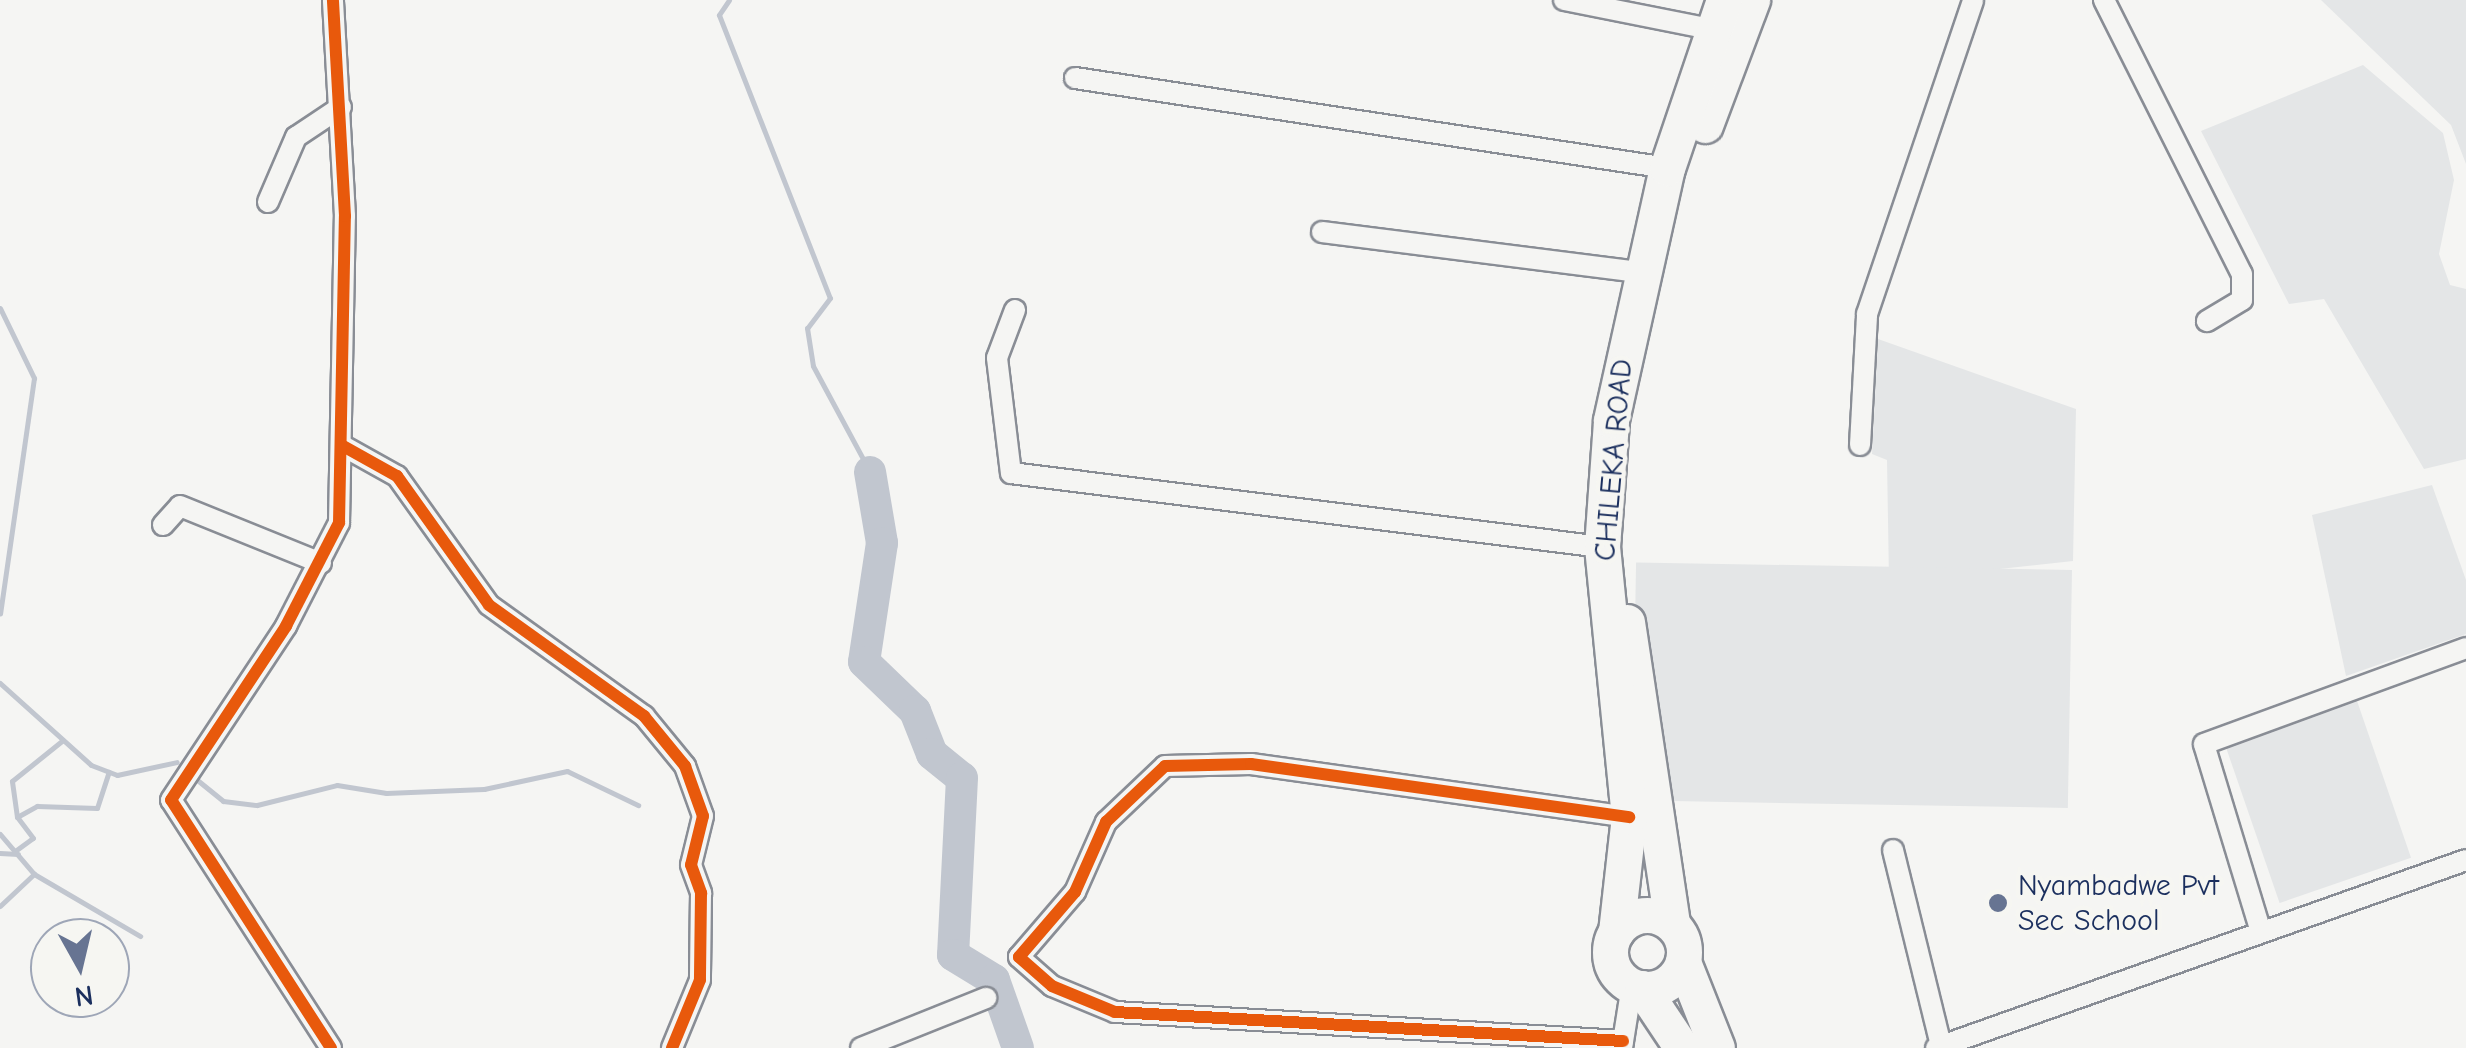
<!DOCTYPE html>
<html>
<head>
<meta charset="utf-8">
<style>
  body { margin:0 }
  #map { position:relative; width:2466px; height:1048px; overflow:hidden; background:#f5f5f3; font-family:"Comic Neue",sans-serif }
  div>[style] { position:absolute }
  [style*='--x'] { left:calc(var(--x)*1px); top:calc(var(--y)*1px); width:calc(var(--w)*1px); rotate:calc(var(--a)*1deg) }
  .green>* { inset:0; background:#e4e6e7; transform-origin:0 0 }
  .stream>* { height:5px; margin:-2.5px; padding:0 2.5px; transform-origin:2.5px; border-radius:2.5px; background:#c1c6cf }
  .river>* { height:32px; margin:-16px; padding:0 16px; transform-origin:16px; border-radius:16px; background:#c1c6cf }
  .roads { filter:drop-shadow(2px 0 #898d95) drop-shadow(-2px 0 #898d95) drop-shadow(0 2px #898d95) drop-shadow(0 -2px #898d95) }
  .minor>* { height:20px; margin:-10px; padding:0 10px; transform-origin:10px; border-radius:10px; background:#f5f5f3 }
  .trunk>* { height:35px; margin:-17.5px; padding:0 17.5px; transform-origin:17.5px; border-radius:17.5px; background:#f5f5f3 }
  .trunk>.ring { margin:-17.5px; padding:0; box-sizing:content-box; background:none; border:35px solid #f5f5f3; border-radius:50% }
  .cycleway>* { height:12px; margin:-6px; padding:0 6px; transform-origin:6px; border-radius:6px; background:#e8590c }
  .dots>* { width:28px; height:28px; translate:-50% -50%; box-sizing:border-box; border:5px solid #f6f6f2; border-radius:50% }
  span { translate:-50% -50%; white-space:nowrap; text-align:center; line-height:1.15; -webkit-text-stroke:9px #f6f6f2; paint-order:stroke }
  .street-label { font-size:30px; color:#1b2f5e }
  .poi-label { font-size:30px; color:#1b2f5e }
  .left { translate:0 -50%; text-align:left }
  .north { position:absolute; left:30px; top:918px; width:100px; height:100px; box-sizing:border-box; background:#f6f6f2; border:2px solid #9ea6b7; border-radius:50%; rotate:172deg; font-size:28px; font-weight:700; line-height:40px; text-align:center; color:#1b2f5e }
  .north::after { content:''; display:block; margin:auto; width:35px; height:45px; background:#677492; clip-path:polygon(50% 0,100% 100%,50% 72%,0 100%) }
</style>
</head>
<body>
<div id="map">
  <div class="green">
    <div style="clip-path:polygon(2321px 0,2466px 0,2466px 164px,2451px 125px)"></div>
    <div style="clip-path:polygon(2363px 65px,2443px 133px,2454px 180px,2439px 254px,2450px 285px,2466px 289px,2466px 459px,2424px 469px,2324px 299px,2289px 304px,2201px 131px)"></div>
    <div style="clip-path:polygon(1878px 339px,2076px 409px,2073px 561px,1889px 581px,1887px 460px,1872px 454px)"></div>
    <div style="clip-path:polygon(2432px 485px,2466px 580px,2466px 634px,2346px 676px,2312px 515px)"></div>
    <div style="left:2072px;top:570px;width:238px;height:436px;rotate:91deg"></div>
    <div style="left:2356px;top:698px;width:169px;height:139px;rotate:71deg"></div>
  </div>
  <div class="stream">
    <div style="--x:729;--y:0;--w:18;--a:124"></div>
    <div style="--x:719;--y:15;--w:304;--a:68.6"></div>
    <div style="--x:830;--y:298;--w:38;--a:127"></div>
    <div style="--x:807;--y:328;--w:38;--a:81"></div>
    <div style="--x:813;--y:366;--w:120;--a:61.7"></div>
    <div style="--x:0;--y:308;--w:78;--a:64.1"></div>
    <div style="--x:34;--y:378;--w:238;--a:98.2"></div>
    <div style="--x:0;--y:683;--w:122;--a:42"></div>
    <div style="--x:91;--y:765;--w:28;--a:21"></div>
    <div style="--x:117;--y:775;--w:61;--a:-12.2"></div>
    <div style="--x:196;--y:779;--w:35;--a:39"></div>
    <div style="--x:223;--y:801;--w:34;--a:7"></div>
    <div style="--x:257;--y:805;--w:82;--a:-14"></div>
    <div style="--x:337;--y:785;--w:50;--a:9.3"></div>
    <div style="--x:386;--y:793;--w:98;--a:-2.3"></div>
    <div style="--x:484;--y:789;--w:85;--a:-12.2"></div>
    <div style="--x:567;--y:771;--w:79;--a:25.6"></div>
    <div style="--x:17;--y:817;--w:23;--a:-29"></div>
    <div style="--x:37;--y:806;--w:60;--a:1.9"></div>
    <div style="--x:97;--y:808;--w:38;--a:-72"></div>
    <div style="--x:0;--y:834;--w:52;--a:49.6"></div>
    <div style="--x:34;--y:874;--w:123;--a:30.3"></div>
    <div style="--x:15;--y:851;--w:22;--a:-36"></div>
    <div style="--x:33;--y:838;--w:26;--a:-127"></div>
    <div style="--x:17;--y:817;--w:36;--a:-98"></div>
    <div style="--x:12;--y:781;--w:65;--a:-38.8"></div>
    <div style="--x:0;--y:853;--w:18;--a:3"></div>
    <div style="--x:0;--y:906;--w:47;--a:-43.3"></div>
  </div>
  <div class="river">
    <div style="--x:870;--y:472;--w:72;--a:80.4"></div>
    <div style="--x:882;--y:543;--w:120;--a:98.6"></div>
    <div style="--x:864;--y:662;--w:71;--a:43.9"></div>
    <div style="--x:915;--y:711;--w:46;--a:68.4"></div>
    <div style="--x:932;--y:754;--w:38;--a:39"></div>
    <div style="--x:962;--y:778;--w:177;--a:92.9"></div>
    <div style="--x:953;--y:955;--w:48;--a:31.4"></div>
    <div style="--x:994;--y:980;--w:72;--a:70.6"></div>
  </div>
  <div class="roads">
    <div class="minor">
      <div style="--x:1564;--y:0;--w:150;--a:11.2"></div>
      <div style="--x:2104;--y:0;--w:307;--a:63.3"></div>
      <div style="--x:2242;--y:274;--w:26;--a:90"></div>
      <div style="--x:2242;--y:300;--w:41;--a:149"></div>
      <div style="--x:1075;--y:78;--w:599;--a:8.64"></div>
      <div style="--x:268;--y:202;--w:71;--a:-66.7"></div>
      <div style="--x:296;--y:137;--w:54;--a:-33.7"></div>
      <div style="--x:1322;--y:232;--w:321;--a:7.2"></div>
      <div style="--x:1015;--y:310;--w:51;--a:110.6"></div>
      <div style="--x:997;--y:358;--w:116;--a:83.1"></div>
      <div style="--x:1011;--y:473;--w:596;--a:7.14"></div>
      <div style="--x:1860;--y:445;--w:131;--a:-86.9"></div>
      <div style="--x:1867;--y:314;--w:331;--a:-71.3"></div>
      <div style="--x:343;--y:446;--w:62;--a:29.1"></div>
      <div style="--x:397;--y:476;--w:158;--a:54.5"></div>
      <div style="--x:489;--y:605;--w:191;--a:35.6"></div>
      <div style="--x:644;--y:716;--w:65;--a:50.6"></div>
      <div style="--x:685;--y:766;--w:53;--a:70.2"></div>
      <div style="--x:703;--y:816;--w:50;--a:103.8"></div>
      <div style="--x:691;--y:865;--w:30;--a:70"></div>
      <div style="--x:701;--y:893;--w:87;--a:90.7"></div>
      <div style="--x:700;--y:980;--w:74;--a:112.4"></div>
      <div style="--x:163;--y:525;--w:25;--a:-48"></div>
      <div style="--x:180;--y:506;--w:152;--a:22"></div>
      <div style="--x:1893;--y:850;--w:202;--a:76.2"></div>
      <div style="--x:2261;--y:932;--w:196;--a:-106.9"></div>
      <div style="--x:2204;--y:744;--w:279;--a:-20.1"></div>
      <div style="--x:1623;--y:1041;--w:509;--a:-176.73"></div>
      <div style="--x:1115;--y:1012;--w:68;--a:-157.6"></div>
      <div style="--x:1052;--y:986;--w:44;--a:-138.7"></div>
      <div style="--x:1019;--y:957;--w:86;--a:-49.3"></div>
      <div style="--x:1075;--y:892;--w:77;--a:-66.1"></div>
      <div style="--x:1106;--y:822;--w:81;--a:-43.5"></div>
      <div style="--x:1165;--y:766;--w:86;--a:-1.3"></div>
      <div style="--x:1251;--y:764;--w:382;--a:8"></div>
      <div style="--x:331;--y:1048;--w:295;--a:-122.8"></div>
      <div style="--x:171;--y:800;--w:209;--a:-56.5"></div>
      <div style="--x:286;--y:626;--w:116;--a:-62.8"></div>
      <div style="--x:339;--y:523;--w:307;--a:-88.9"></div>
      <div style="--x:345;--y:216;--w:216;--a:-93.2"></div>
      <div style="--x:861;--y:1048;--w:135;--a:-21.8"></div>
      <div style="--x:1622;--y:1048;--w:64;--a:-81"></div>
      <div style="--x:1936;--y:1048;--w:562;--a:-19.53"></div>
    </div>
    <div class="trunk">
      <div style="--x:1705;--y:125;--w:134;--a:-69.4"></div>
      <div style="--x:1627;--y:622;--w:305;--a:81.5"></div>
      <div class="ring" style="left:1610px;top:915px;width:39px;height:39px"></div>
      <div style="--x:1616;--y:932;--w:116;--a:-83.6"></div>
      <div style="--x:1629;--y:817;--w:271;--a:-95.7"></div>
      <div style="--x:1602;--y:547;--w:127;--a:-85.9"></div>
      <div style="--x:1611;--y:420;--w:258;--a:-77.5"></div>
      <div style="--x:1667;--y:168;--w:177;--a:-71.3"></div>
      <div style="--x:1683;--y:962;--w:92;--a:68.4"></div>
      <div style="--x:1642;--y:988;--w:72;--a:56.3"></div>
    </div>
  </div>
  <div class="cycleway">
    <div style="--x:343;--y:446;--w:62;--a:29.1"></div>
    <div style="--x:397;--y:476;--w:158;--a:54.5"></div>
    <div style="--x:489;--y:605;--w:191;--a:35.6"></div>
    <div style="--x:644;--y:716;--w:65;--a:50.6"></div>
    <div style="--x:685;--y:766;--w:53;--a:70.2"></div>
    <div style="--x:703;--y:816;--w:50;--a:103.8"></div>
    <div style="--x:691;--y:865;--w:30;--a:70"></div>
    <div style="--x:701;--y:893;--w:87;--a:90.7"></div>
    <div style="--x:700;--y:980;--w:74;--a:112.4"></div>
    <div style="--x:1623;--y:1041;--w:509;--a:-176.73"></div>
    <div style="--x:1115;--y:1012;--w:68;--a:-157.6"></div>
    <div style="--x:1052;--y:986;--w:44;--a:-138.7"></div>
    <div style="--x:1019;--y:957;--w:86;--a:-49.3"></div>
    <div style="--x:1075;--y:892;--w:77;--a:-66.1"></div>
    <div style="--x:1106;--y:822;--w:81;--a:-43.5"></div>
    <div style="--x:1165;--y:766;--w:86;--a:-1.3"></div>
    <div style="--x:1251;--y:764;--w:382;--a:8"></div>
    <div style="--x:331;--y:1048;--w:295;--a:-122.8"></div>
    <div style="--x:171;--y:800;--w:209;--a:-56.5"></div>
    <div style="--x:286;--y:626;--w:116;--a:-62.8"></div>
    <div style="--x:339;--y:523;--w:307;--a:-88.9"></div>
    <div style="--x:345;--y:216;--w:216;--a:-93.2"></div>
  </div>
  <div class="dots">
    <div style="left:1998px;top:903px;background:#677492"></div>
  </div>
  <div class="street-label">
    <span style="left:1614px;top:460px;rotate:-85deg">CHILEKA ROAD</span>
  </div>
  <div class="poi-label">
    <span class="left" style="left:2018px;top:903px">Nyambadwe Pvt<br>Sec School</span>
  </div>
  <div class="north">N</div>
</div>
</body>
</html>
